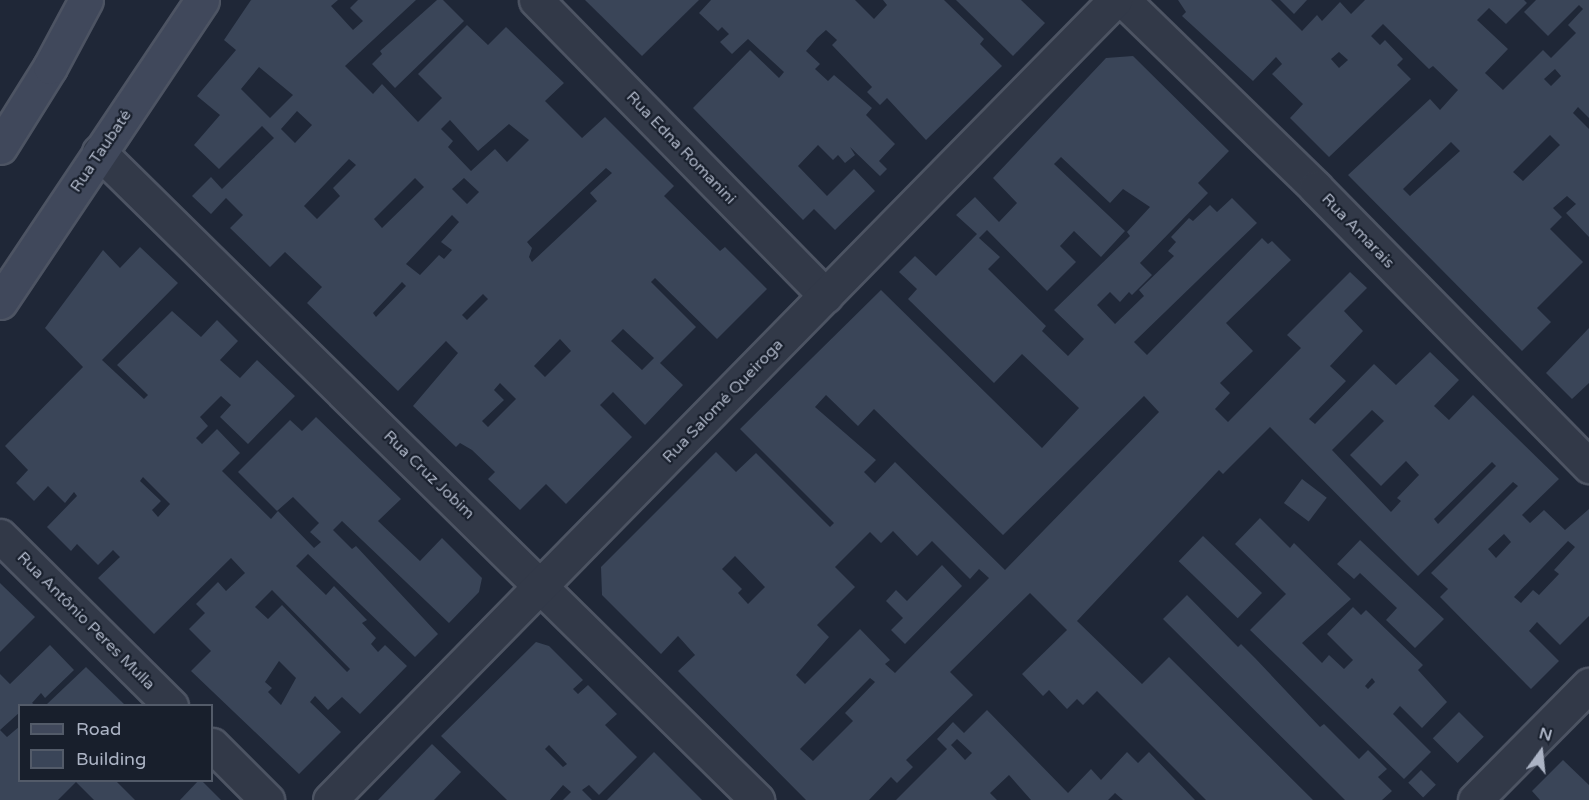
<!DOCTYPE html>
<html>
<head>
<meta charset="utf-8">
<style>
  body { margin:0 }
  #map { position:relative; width:1589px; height:800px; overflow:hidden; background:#1f2737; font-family:"Varela Round",sans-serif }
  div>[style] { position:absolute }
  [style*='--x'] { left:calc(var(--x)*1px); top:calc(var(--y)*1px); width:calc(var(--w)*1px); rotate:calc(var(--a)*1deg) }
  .building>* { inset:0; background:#3a4558; transform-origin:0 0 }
  .roads { filter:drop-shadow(2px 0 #4d5463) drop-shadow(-2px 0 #4d5463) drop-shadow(0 2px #4d5463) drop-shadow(0 -2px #4d5463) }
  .street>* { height:33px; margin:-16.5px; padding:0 16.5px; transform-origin:16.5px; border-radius:16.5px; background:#323948 }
  .secondary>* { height:33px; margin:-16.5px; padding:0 16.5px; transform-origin:16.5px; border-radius:16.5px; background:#40485b }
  span { translate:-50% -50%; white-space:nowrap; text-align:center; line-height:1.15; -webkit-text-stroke:4.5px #181f2c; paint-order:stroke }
  .street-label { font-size:16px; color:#acb4c5 }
  .legend { position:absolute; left:18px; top:704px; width:195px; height:78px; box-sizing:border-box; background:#181f2c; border:2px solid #535b69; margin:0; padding:8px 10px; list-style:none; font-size:18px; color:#acb4c5 }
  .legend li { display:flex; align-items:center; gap:12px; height:30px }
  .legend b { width:30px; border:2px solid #535b69 }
  .north { position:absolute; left:1511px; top:722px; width:60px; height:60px; -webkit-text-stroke:4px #181f2c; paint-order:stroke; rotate:15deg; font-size:16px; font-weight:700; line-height:24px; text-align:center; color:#acb4c5 }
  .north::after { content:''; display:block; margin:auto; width:21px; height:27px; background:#acb4c5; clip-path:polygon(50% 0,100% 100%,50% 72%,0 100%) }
</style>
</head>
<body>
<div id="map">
  <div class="building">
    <div style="clip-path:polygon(evenodd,251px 0,338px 0,331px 6px,353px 30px,363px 21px,350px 8px,358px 0,416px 0,345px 66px,373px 94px,382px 84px,418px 122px,442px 98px,418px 74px,467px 25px,488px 45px,506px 27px,564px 83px,545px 101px,582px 138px,605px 117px,674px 186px,664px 196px,720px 251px,725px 247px,767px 289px,717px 339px,655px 278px,651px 282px,696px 327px,660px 363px,683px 385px,645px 425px,613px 392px,600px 405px,632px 437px,566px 504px,546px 484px,520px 510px,488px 479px,495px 472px,472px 450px,460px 443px,456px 447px,413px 406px,458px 353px,446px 341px,398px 391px,307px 303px,322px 287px,285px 252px,270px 267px,230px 228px,243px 215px,226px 198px,211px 214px,192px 196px,211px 177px,222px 189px,274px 138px,262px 126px,219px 169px,194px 145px,220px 115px,197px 96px,236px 50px,224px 40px,251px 0,259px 67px,293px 95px,270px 118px,241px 89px,259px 67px,251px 0,297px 111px,312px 125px,295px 143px,281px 129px,297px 111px,251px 0,450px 120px,478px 151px,509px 124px,529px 140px,507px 162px,495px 149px,471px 171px,448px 147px,453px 141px,441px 129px,450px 120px,251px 0,349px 159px,356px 165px,333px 188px,340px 196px,317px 219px,304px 206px,349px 159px,251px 0,606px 168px,612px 173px,590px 193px,597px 201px,532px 262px,529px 257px,532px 248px,527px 242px,606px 168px,251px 0,415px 178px,424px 187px,382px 228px,374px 219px,415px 178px,251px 0,464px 178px,479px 192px,467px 204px,452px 189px,464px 178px,251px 0,452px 215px,459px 222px,441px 242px,452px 250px,444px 259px,439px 255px,420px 275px,406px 264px,452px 215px,251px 0,402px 282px,406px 286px,376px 317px,373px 313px,402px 282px,251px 0,483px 294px,488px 299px,467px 320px,462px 315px,483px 294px,251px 0,623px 329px,654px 358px,642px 370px,611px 341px,623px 329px,251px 0,560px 339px,571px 351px,545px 377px,534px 366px,560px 339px,251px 0,500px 383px,516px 399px,488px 427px,482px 421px,504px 400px,494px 390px,500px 383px)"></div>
    <div style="clip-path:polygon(437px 0,443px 0,464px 21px,395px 88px,372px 64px,382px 54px,380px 51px)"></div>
    <div style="clip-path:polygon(585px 0,699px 0,642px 56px)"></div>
    <div style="clip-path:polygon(711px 0,855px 0,874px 19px,887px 5px,883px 0,944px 0,984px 39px,980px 44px,1002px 66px,926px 140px,887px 98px,880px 105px,867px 92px,872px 87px,832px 45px,837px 40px,826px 30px,817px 38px,806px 51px,820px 64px,815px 69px,828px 81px,834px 75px,872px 108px,866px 115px,895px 144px,879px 161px,887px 169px,880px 176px,850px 147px,855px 155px,845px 163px,838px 155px,833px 160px,818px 145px,798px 166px,827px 196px,854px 169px,875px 191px,835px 230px,814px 209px,803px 220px,693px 108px,750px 50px,779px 78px,784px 72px,748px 39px,732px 54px,720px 42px,729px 34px,722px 27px,718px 31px,699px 13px)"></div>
    <div style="clip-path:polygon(956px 0,1021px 0,1045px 23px,1013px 56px)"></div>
    <div style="clip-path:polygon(evenodd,1178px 0,1271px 0,1302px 31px,1317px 15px,1322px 21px,1340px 2px,1351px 14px,1365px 0,1524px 0,1527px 3px,1506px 24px,1489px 8px,1477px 20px,1508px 49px,1485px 73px,1503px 90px,1543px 50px,1551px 58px,1576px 33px,1568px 25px,1583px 9px,1579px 5px,1548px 36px,1524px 12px,1536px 0,1589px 0,1589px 118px,1578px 107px,1573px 113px,1589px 129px,1589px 237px,1566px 213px,1576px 204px,1567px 196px,1553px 208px,1562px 217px,1550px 229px,1583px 262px,1537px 308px,1551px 322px,1522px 351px,1348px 175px,1430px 99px,1440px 110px,1458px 90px,1433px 66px,1429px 69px,1383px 24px,1371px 36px,1380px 45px,1385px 40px,1403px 59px,1397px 65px,1411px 79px,1329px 157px,1290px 118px,1303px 104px,1272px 74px,1282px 64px,1276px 57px,1253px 81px,1182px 16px,1186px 12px,1178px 0,1339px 52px,1348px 60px,1339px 68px,1331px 59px,1339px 52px,1178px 0,1555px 69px,1561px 76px,1551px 86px,1544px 79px,1555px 69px,1178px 0,1550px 135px,1560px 145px,1523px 181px,1513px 172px,1550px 135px,1178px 0,1451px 142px,1460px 151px,1410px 196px,1403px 189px,1451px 142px)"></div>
    <div style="clip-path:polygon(1280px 0,1307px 0,1294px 14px)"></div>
    <div style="clip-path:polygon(evenodd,1133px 56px,1229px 151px,1198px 183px,1208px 193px,1140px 263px,1152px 275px,1132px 295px,1129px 292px,1120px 302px,1110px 292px,1097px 305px,1115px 324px,1144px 296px,1139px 290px,1174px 256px,1168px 251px,1176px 242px,1171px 237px,1189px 218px,1193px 221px,1210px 205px,1217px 212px,1232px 198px,1257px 223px,1134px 342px,1147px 355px,1262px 238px,1268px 244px,1272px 241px,1291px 260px,1226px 323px,1253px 351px,1220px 383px,1230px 393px,1215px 409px,1228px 422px,1301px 348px,1287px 335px,1350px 272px,1367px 288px,1344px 311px,1363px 331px,1330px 366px,1346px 381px,1309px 419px,1315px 424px,1374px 364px,1396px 385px,1430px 352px,1459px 380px,1434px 406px,1449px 420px,1473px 395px,1559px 479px,1522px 515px,1530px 523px,1544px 510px,1565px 530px,1589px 509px,1589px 616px,1560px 645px,1537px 622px,1529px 631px,1559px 661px,1531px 689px,1440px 597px,1448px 589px,1431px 573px,1518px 486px,1513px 482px,1418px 576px,1270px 427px,1223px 474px,1219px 470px,1077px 621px,1142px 684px,1169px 657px,1313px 800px,1206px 800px,1097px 691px,1083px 705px,1077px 699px,1067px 709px,1049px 690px,1043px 696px,1022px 674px,1067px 630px,1030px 593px,950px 672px,973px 695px,906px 760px,913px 767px,897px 783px,891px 777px,869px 800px,806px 800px,678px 671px,695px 655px,678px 636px,661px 654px,602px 595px,601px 567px,716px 452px,736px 472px,756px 453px,830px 527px,834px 523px,740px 429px,881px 290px,1042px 448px,1079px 408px,1022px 354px,994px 383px,908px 299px,917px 289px,899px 272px,915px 256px,936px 276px,977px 234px,956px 215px,975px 197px,999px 222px,1017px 203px,993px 178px,1106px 58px,1133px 56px,1061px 157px,1110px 203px,1123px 189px,1150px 207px,1127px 232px,1130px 236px,1054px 310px,1084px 339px,1068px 356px,1042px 331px,1046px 326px,988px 269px,1000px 257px,979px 238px,987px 230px,1047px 291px,1076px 262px,1060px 246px,1074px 231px,1101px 257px,1125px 231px,1054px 164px,1061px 157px,1133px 56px,826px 395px,858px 426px,874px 409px,1003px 535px,1144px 396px,1159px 412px,1005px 570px,895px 462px,875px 483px,864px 472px,876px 460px,815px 407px,826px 395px,1133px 56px,1372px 410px,1384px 421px,1350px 455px,1381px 486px,1406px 461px,1419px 475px,1397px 498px,1401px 501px,1391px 512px,1332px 450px,1372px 410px,1133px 56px,1492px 462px,1496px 466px,1438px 524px,1434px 519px,1492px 462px,1133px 56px,893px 531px,917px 556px,932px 541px,970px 579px,979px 569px,989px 578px,895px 673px,885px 664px,890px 660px,860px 629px,805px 684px,796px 675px,829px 637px,817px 625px,855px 587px,835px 567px,870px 532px,881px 543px,893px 531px,1133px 56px,1504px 534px,1511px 542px,1496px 558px,1488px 549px,1504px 534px,1133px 56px,1568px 541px,1575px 547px,1554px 570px,1559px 574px,1539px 595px,1533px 590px,1521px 603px,1514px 597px,1568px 541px,1133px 56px,735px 556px,765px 587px,748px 604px,738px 593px,742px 589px,722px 569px,735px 556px,1133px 56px,870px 678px,875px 682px,845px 713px,853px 721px,813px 761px,800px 749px,870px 678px)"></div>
    <div style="clip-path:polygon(evenodd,140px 247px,178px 283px,102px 360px,144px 399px,148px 395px,117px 365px,172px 311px,201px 337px,217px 320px,238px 341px,220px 360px,240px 378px,257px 360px,295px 396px,248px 444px,220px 417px,231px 405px,221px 396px,200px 417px,208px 426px,196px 438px,202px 444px,217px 429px,240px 453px,222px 471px,271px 519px,278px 511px,314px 548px,321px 542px,310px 532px,319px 523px,293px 497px,277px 511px,238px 472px,290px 420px,302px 431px,316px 417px,401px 499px,378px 521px,420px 561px,442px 538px,482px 578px,479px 592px,449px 623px,342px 521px,333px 530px,352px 549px,356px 546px,438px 634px,415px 657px,308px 554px,296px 566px,326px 595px,334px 586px,367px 620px,362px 623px,376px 638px,371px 644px,378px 652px,385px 645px,407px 666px,360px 714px,342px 697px,328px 710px,315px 696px,310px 702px,341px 732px,299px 774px,191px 671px,211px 651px,189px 629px,205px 613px,196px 604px,218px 582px,226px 591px,245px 573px,231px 558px,154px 634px,98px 578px,120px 557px,113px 550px,98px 565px,77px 544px,71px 551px,47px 527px,77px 496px,74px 492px,65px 503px,48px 486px,34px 501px,16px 483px,28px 470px,5px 446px,83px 367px,45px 328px,103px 250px,120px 268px,140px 247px,143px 477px,170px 504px,158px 517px,152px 510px,161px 501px,140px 481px,143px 477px,140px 247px,272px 590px,350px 669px,347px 672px,282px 605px,268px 619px,255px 607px,272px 590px,140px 247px,279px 661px,296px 678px,281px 705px,268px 692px,272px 688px,265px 682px,279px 661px)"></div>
    <div style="clip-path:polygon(1589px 328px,1589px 383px,1572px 399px,1546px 373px)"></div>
    <div style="left:1302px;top:479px;width:31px;height:30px;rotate:37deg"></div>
    <div style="clip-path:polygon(evenodd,1260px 518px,1290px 548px,1294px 543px,1351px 599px,1302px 643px,1322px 663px,1329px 655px,1344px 669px,1353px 660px,1327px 634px,1353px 607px,1361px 615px,1366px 610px,1423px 665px,1418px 670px,1447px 702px,1422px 728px,1400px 706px,1393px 714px,1431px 752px,1404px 779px,1250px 630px,1286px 594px,1235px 544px,1260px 518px,1372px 678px,1375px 682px,1368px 689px,1365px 686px,1372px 678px)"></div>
    <div style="left:1203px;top:536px;width:82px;height:35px;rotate:44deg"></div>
    <div style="clip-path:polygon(1360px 540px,1444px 619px,1415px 648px,1386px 620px,1397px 608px,1360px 573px,1354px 579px,1337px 564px)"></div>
    <div style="clip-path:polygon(942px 565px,962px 586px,905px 644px,891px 630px,903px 618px,886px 601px,896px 590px,907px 601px)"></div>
    <div style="clip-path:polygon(0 583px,35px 617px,0 652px)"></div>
    <div style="clip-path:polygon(1187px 595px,1238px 647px,1241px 644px,1255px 658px,1320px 727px,1324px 724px,1359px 759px,1368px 750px,1387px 769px,1378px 777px,1392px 791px,1382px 800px,1345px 800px,1163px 619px)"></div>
    <div style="clip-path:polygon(evenodd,536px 642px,549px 646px,583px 680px,573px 689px,578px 694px,588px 685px,617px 714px,605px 725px,637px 757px,599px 795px,589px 785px,582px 790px,592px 800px,563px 800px,571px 792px,563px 785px,550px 800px,507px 800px,441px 736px,536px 642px,549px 745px,567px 764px,563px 767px,545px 749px,549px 745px)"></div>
    <div style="clip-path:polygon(50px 645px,74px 670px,45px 698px,41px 693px,32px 703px,35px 705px,20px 705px,20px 712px,0 730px,7px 737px,20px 726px,20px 780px,115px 780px,135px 800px,94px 800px,76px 782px,58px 800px,0 800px,0 674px,10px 684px)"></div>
    <div style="clip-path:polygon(86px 667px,125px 705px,46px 705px)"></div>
    <div style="clip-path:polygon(evenodd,987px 710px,1068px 793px,1091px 769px,1101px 780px,1127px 752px,1138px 763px,1149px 752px,1195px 800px,1123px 800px,1115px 793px,1108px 800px,1031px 800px,1009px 775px,990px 793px,997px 800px,896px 800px,947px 749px,937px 739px,953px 722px,964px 733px,987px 710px,957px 739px,972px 753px,965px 760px,951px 745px,957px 739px)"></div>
    <div style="left:1459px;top:712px;width:35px;height:37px;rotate:45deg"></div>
    <div style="clip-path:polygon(432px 744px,461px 772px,434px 800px,378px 800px)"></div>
    <div style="clip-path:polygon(654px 752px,702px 800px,607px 800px)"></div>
    <div style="clip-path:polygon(1563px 760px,1589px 785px,1589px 800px,1540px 800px,1532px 791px)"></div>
    <div style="left:1421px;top:770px;width:21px;height:18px;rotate:45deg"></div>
    <div style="clip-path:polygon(201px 780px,221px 800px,180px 800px,199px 780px)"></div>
  </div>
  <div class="roads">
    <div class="street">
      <div style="--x:536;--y:0;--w:414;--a:45.6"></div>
      <div style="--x:1123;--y:0;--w:269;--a:44.2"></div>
      <div style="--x:1316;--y:188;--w:390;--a:45.5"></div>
      <div style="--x:99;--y:152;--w:924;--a:44.56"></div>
      <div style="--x:0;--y:536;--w:241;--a:44.8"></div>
      <div style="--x:212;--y:745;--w:78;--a:45"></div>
      <div style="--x:330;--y:800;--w:1121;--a:-45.54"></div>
      <div style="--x:1475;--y:800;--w:162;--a:-45.3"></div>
    </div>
    <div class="secondary">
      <div style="--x:0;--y:147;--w:94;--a:-58"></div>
      <div style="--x:50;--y:67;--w:76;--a:-61.8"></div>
      <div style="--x:0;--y:302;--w:363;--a:-56.2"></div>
    </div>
  </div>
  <div class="street-label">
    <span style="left:681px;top:148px;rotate:46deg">Rua Edna Romanini</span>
    <span style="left:101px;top:151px;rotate:-56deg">Rua Taubaté</span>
    <span style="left:1358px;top:231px;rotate:46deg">Rua Amarais</span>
    <span style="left:723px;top:401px;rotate:-46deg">Rua Salomé Queiroga</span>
    <span style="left:429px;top:475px;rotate:44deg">Rua Cruz Jobim</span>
    <span style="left:86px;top:621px;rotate:45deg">Rua Antônio Peres Mulla</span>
  </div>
  <ul class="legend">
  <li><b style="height:8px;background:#40485b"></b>Road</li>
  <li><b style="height:16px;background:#3a4558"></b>Building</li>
  </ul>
  <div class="north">N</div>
</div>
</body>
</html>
